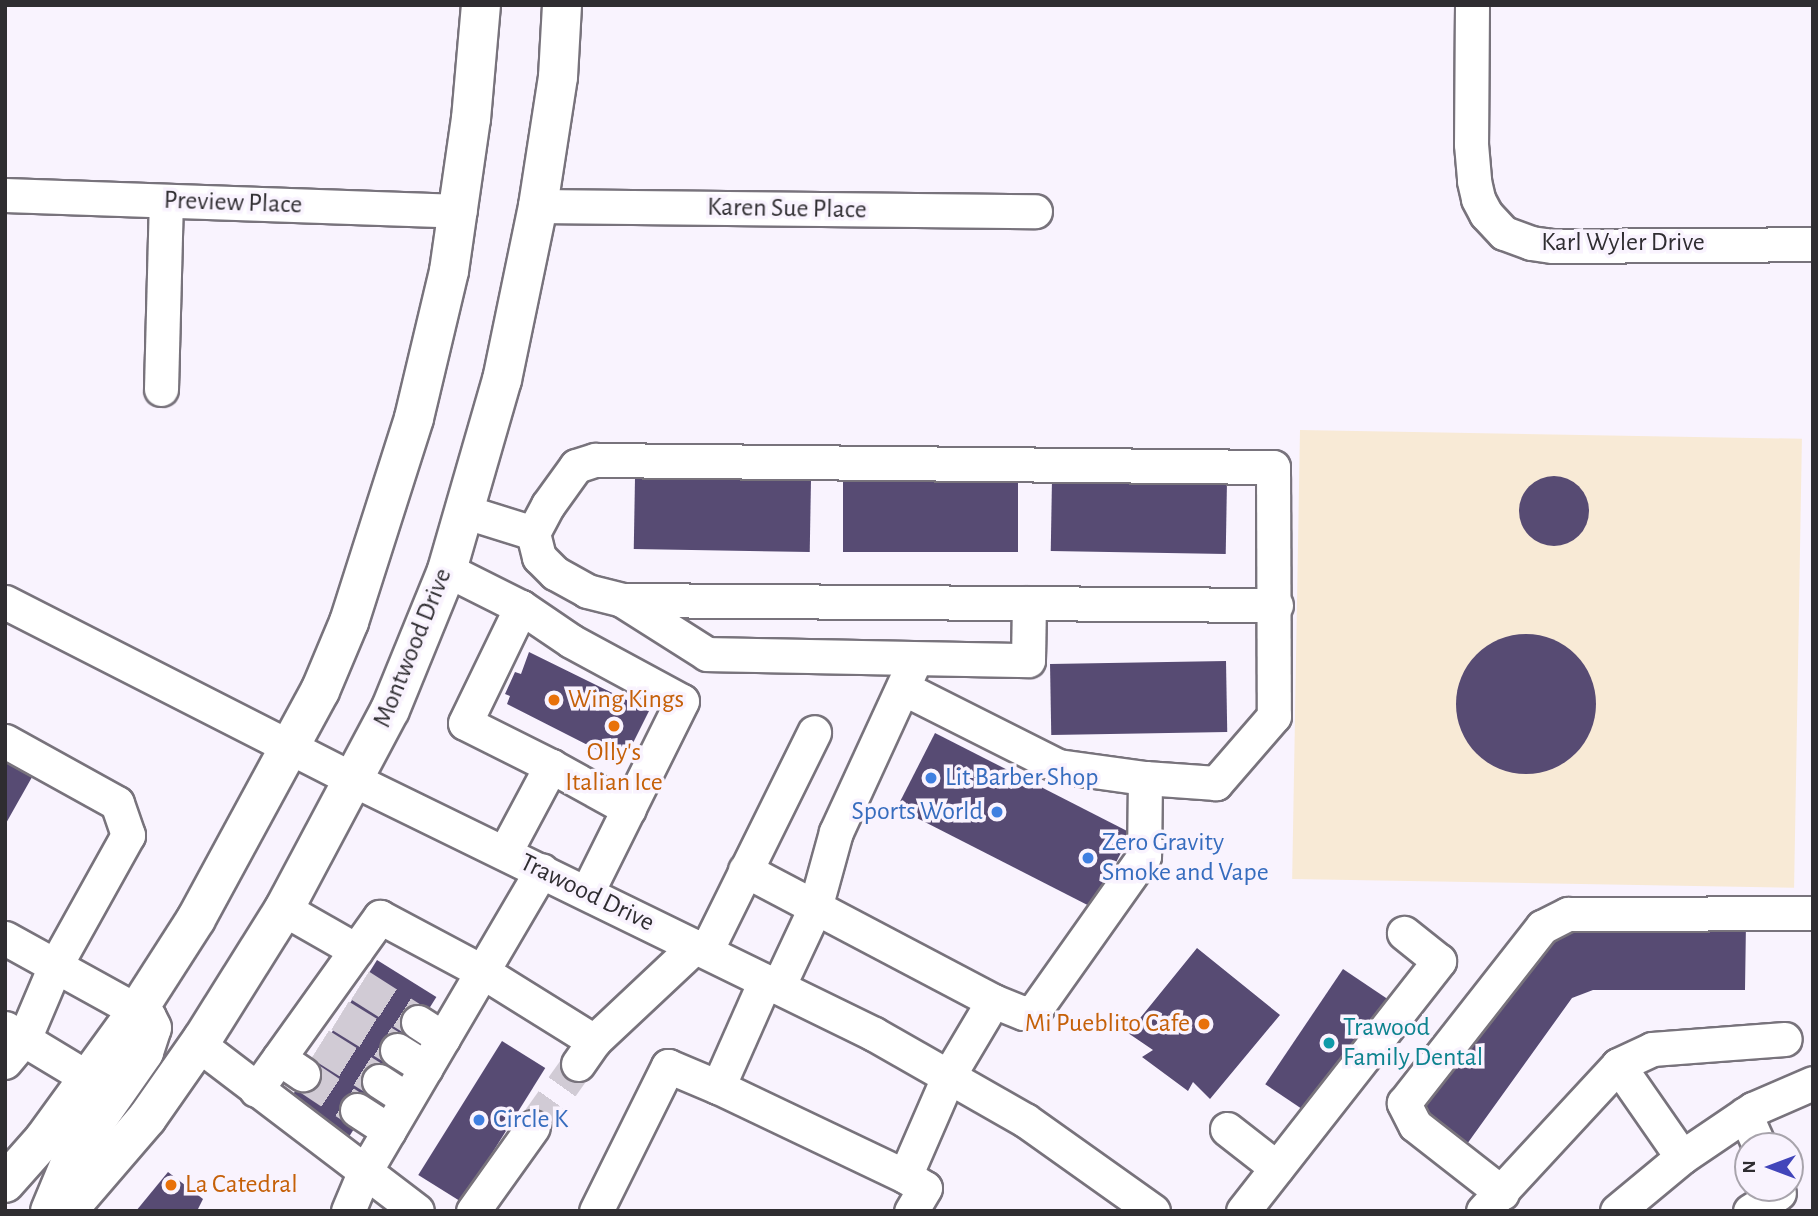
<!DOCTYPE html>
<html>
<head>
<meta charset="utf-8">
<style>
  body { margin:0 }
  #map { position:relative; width:1818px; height:1216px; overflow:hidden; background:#f9f3fe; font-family:"Alegreya Sans",sans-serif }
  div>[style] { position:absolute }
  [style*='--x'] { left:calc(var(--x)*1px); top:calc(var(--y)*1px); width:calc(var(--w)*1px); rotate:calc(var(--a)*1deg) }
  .industrial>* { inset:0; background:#f8ead6; transform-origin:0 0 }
  .building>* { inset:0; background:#574b73; transform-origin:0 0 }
  .round { border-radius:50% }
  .minor-tunnel>* { height:33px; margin-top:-16.5px; transform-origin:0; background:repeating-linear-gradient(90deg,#d1cbd5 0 33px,transparent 0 50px) }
  .roads { filter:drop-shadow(2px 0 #78737c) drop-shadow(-2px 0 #78737c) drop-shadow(0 2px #78737c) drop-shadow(0 -2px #78737c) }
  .minor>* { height:33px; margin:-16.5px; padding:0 16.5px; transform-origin:16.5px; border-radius:16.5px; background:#fff }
  .major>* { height:38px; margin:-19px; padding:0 19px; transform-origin:19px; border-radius:19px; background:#fff }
  .dots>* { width:19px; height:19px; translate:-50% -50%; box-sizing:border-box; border:4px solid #f9f3fe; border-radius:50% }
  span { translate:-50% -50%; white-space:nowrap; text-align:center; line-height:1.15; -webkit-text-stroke:7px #f9f3fe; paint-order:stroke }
  .street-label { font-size:26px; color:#2f2d31 }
  .food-label { font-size:26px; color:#c56008 }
  .left { translate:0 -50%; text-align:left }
  .right { translate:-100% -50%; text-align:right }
  .shop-label { font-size:26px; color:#366cbe }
  .culture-label { font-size:26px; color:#0d838f }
  .frame { position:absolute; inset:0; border:7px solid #2f2d31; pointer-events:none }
  .north { position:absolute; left:1734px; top:1132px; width:70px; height:70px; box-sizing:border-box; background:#f9f3fe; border:2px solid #a8a4ac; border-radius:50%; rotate:270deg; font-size:19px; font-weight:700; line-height:28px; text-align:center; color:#2f2d31 }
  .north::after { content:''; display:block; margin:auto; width:24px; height:32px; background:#4245ba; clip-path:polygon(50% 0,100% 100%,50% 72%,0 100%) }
</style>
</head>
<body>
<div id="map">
  <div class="industrial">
    <div style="left:1300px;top:430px;width:502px;height:449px;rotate:1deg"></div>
  </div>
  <div class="building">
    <div class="round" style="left:1519px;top:476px;width:70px;height:70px"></div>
    <div style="left:635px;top:478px;width:176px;height:71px;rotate:1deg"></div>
    <div style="left:843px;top:479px;width:175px;height:73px"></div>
    <div style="left:1052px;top:479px;width:175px;height:72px;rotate:1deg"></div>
    <div class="round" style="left:1456px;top:634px;width:140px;height:140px"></div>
    <div style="clip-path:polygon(529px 652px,649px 711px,623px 763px,507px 704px,510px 696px,505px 694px,515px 672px,521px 674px)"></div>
    <div style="left:1226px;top:661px;width:71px;height:176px;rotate:89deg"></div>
    <div style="left:935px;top:733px;width:220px;height:84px;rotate:27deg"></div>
    <div style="clip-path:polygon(5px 752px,36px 770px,5px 825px)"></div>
    <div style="clip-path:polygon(1566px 922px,1746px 922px,1745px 990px,1593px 990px,1572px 998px,1467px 1144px,1417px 1105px)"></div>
    <div style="clip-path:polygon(1197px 948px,1280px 1015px,1210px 1099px,1193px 1082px,1188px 1091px,1142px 1057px,1153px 1050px,1128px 1033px)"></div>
    <div style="left:377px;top:960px;width:70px;height:165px;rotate:32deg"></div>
    <div style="left:1343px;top:969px;width:69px;height:139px;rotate:34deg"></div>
    <div style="left:502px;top:1041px;width:51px;height:158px;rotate:32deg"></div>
    <div style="clip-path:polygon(168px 1172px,203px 1199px,197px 1211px,136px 1211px)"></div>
  </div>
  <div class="minor-tunnel">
    <div style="--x:360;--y:985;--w:69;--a:32.5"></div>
    <div style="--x:340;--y:1015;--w:67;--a:31.6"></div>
    <div style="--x:320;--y:1044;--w:70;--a:32.1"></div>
    <div style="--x:303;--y:1074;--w:65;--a:33.7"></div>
    <div style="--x:533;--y:1127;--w:77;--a:-54.5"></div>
  </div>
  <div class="roads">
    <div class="minor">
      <div style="--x:1472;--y:5;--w:139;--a:90.4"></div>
      <div style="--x:1471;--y:144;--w:37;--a:85"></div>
      <div style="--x:1474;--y:181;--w:18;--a:77"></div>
      <div style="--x:1478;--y:199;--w:17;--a:62"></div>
      <div style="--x:1486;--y:214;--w:26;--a:47"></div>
      <div style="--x:1504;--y:233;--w:29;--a:20"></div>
      <div style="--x:1531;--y:243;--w:22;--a:8"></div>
      <div style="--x:1553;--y:246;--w:260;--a:-0.4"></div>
      <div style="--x:5;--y:195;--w:455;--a:2"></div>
      <div style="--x:538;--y:206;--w:497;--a:0.6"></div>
      <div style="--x:161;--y:389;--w:188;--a:-88.5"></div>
      <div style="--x:463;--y:511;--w:73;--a:17.4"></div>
      <div style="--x:533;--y:533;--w:25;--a:76"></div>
      <div style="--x:539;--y:557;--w:23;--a:45"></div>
      <div style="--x:555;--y:573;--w:37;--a:29"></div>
      <div style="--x:587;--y:591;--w:36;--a:14"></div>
      <div style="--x:622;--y:600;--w:654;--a:0.44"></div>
      <div style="--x:533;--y:533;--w:32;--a:-62"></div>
      <div style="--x:548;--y:505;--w:48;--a:-54.3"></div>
      <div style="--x:576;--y:466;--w:20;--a:-18"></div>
      <div style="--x:595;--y:460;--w:678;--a:0.59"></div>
      <div style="--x:1273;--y:467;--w:249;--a:89.8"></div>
      <div style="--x:1274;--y:716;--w:89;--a:130.9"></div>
      <div style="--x:1216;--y:783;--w:71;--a:-176"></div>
      <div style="--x:447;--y:570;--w:83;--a:26.6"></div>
      <div style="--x:521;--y:607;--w:60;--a:34.2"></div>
      <div style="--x:571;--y:641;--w:126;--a:28.4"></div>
      <div style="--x:682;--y:701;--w:213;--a:116.4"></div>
      <div style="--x:622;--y:600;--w:101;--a:32.4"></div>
      <div style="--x:707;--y:654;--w:321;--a:1.1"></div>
      <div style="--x:1028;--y:660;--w:57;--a:-89"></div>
      <div style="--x:5;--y:602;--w:392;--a:27"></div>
      <div style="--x:354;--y:780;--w:579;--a:26.03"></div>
      <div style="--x:874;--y:1034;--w:174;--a:29.7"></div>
      <div style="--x:1025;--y:1120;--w:157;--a:35.4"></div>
      <div style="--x:903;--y:688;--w:174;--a:26.7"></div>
      <div style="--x:1058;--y:766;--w:88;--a:7.9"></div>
      <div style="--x:1145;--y:778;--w:78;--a:90.7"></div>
      <div style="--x:1144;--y:856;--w:189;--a:125.3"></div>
      <div style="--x:1035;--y:1010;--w:12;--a:166"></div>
      <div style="--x:1023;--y:1013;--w:32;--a:-158"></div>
      <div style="--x:993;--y:1001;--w:86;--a:120.7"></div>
      <div style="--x:949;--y:1075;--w:110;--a:113.5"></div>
      <div style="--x:905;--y:1176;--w:23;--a:31"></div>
      <div style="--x:925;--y:1188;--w:27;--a:121"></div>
      <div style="--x:5;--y:741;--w:128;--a:29"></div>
      <div style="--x:117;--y:803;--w:34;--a:71"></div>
      <div style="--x:128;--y:835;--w:150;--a:119.1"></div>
      <div style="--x:55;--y:966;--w:79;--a:113"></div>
      <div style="--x:24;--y:1039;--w:30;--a:130"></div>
      <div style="--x:551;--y:766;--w:89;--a:28.9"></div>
      <div style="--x:505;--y:852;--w:98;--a:-61.9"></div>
      <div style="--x:551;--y:766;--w:96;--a:-153.4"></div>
      <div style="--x:465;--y:723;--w:129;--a:-64.2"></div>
      <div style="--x:745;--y:870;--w:280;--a:27.8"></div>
      <div style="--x:284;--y:909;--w:83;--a:29.7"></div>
      <div style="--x:5;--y:938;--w:151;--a:28.9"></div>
      <div style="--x:706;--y:951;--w:244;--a:-63.7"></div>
      <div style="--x:778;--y:987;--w:87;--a:-64.9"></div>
      <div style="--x:815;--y:908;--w:79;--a:-74.6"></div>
      <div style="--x:836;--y:832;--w:182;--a:-65.3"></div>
      <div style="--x:418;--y:1022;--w:30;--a:33"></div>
      <div style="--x:5;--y:1028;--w:97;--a:31.1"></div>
      <div style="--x:198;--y:1044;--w:275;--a:37.3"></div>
      <div style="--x:397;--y:1050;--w:34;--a:32"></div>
      <div style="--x:279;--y:1058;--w:29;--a:34"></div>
      <div style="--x:578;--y:1064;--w:28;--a:-55"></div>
      <div style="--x:594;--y:1041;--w:139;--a:-43.2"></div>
      <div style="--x:1618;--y:1065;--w:38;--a:-25"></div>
      <div style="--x:1652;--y:1049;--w:133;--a:-4.3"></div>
      <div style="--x:379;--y:1081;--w:33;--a:33"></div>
      <div style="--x:718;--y:1087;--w:207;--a:25.5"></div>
      <div style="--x:256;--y:1090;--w:213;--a:-54.4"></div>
      <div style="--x:380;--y:917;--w:117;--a:28.1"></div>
      <div style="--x:483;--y:972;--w:131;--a:31.9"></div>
      <div style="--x:357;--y:1110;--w:38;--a:33"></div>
      <div style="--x:1745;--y:1114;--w:35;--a:66"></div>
      <div style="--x:1227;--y:1129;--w:63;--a:38"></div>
      <div style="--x:1502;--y:1193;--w:110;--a:-142"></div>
      <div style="--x:1415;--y:1125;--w:25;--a:-117"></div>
      <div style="--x:1404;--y:1103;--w:224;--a:-51.9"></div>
      <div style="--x:1542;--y:927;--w:29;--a:-27"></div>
      <div style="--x:1568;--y:914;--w:245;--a:-0.2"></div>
      <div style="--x:348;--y:1211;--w:41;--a:-67.2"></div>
      <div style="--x:364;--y:1173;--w:351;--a:-59.6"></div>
      <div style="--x:473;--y:1211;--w:103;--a:-54.5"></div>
      <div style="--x:596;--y:1211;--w:162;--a:-63.6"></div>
      <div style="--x:668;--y:1066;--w:54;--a:22.8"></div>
      <div style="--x:718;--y:1087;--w:116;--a:-66.1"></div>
      <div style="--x:1243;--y:1211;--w:318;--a:-51.9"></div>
      <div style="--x:1439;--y:961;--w:45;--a:-141.3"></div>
      <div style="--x:1483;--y:1211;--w:199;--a:-47.2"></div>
      <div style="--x:1618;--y:1065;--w:112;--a:55.2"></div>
      <div style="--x:1617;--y:1211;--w:85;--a:-39.7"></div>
      <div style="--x:1682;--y:1157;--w:86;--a:-34.1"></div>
      <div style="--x:1753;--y:1109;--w:65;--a:-23.4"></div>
      <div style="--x:1750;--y:1211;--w:34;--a:-32"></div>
    </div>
    <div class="major">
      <div style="--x:5;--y:1183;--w:59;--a:-48.4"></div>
      <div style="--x:44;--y:1139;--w:158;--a:-54"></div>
      <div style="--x:137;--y:1011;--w:109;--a:-57.3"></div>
      <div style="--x:196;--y:919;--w:260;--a:-61.5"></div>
      <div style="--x:320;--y:691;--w:75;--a:-67.2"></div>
      <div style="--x:349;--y:622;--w:214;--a:-72.3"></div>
      <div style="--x:414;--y:418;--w:151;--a:-76.6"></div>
      <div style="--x:449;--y:271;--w:154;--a:-81.8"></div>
      <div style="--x:471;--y:119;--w:114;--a:-85"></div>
      <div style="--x:50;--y:1211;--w:65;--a:-67.4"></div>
      <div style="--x:75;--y:1151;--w:121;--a:-55.1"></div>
      <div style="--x:144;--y:1052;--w:25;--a:-72"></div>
      <div style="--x:152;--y:1028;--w:11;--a:-117"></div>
      <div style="--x:147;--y:1018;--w:12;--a:-145"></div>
      <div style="--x:67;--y:1211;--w:123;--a:-49.3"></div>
      <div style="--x:147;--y:1118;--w:98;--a:-55"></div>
      <div style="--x:203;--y:1038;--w:152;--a:-57.9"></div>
      <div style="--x:284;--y:909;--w:225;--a:-62"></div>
      <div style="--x:390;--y:710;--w:151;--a:-67.8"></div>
      <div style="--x:447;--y:570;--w:198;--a:-73.9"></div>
      <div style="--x:502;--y:380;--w:178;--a:-78.3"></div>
      <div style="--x:538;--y:206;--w:131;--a:-81.2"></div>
      <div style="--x:558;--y:77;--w:72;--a:-86.8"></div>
    </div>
  </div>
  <div class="dots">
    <div style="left:554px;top:700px;background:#e8710a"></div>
    <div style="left:614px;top:726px;background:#e8710a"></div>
    <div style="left:931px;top:778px;background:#3f7fe0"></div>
    <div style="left:997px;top:812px;background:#3f7fe0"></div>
    <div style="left:1088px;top:858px;background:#3f7fe0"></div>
    <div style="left:1204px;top:1024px;background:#e8710a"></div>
    <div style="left:1329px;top:1043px;background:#0f9aa8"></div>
    <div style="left:479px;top:1120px;background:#3f7fe0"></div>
    <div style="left:171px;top:1185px;background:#e8710a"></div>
  </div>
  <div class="street-label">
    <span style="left:233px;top:203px;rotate:2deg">Preview Place</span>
    <span style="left:787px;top:209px;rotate:1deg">Karen Sue Place</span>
    <span style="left:1623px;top:243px">Karl Wyler Drive</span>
    <span style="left:413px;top:648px;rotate:-68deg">Montwood Drive</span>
    <span style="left:587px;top:893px;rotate:26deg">Trawood Drive</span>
  </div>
  <div class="food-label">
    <span class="left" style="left:568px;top:700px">Wing Kings</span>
    <span style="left:614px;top:768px">Olly's<br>Italian Ice</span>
    <span class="right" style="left:1190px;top:1024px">Mi Pueblito Cafe</span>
    <span class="left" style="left:185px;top:1185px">La Catedral</span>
  </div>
  <div class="shop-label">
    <span class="left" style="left:945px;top:778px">Lit Barber Shop</span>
    <span class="right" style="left:983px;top:812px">Sports World</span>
    <span class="left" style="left:1102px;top:858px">Zero Gravity<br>Smoke and Vape</span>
    <span class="left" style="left:493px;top:1120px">Circle K</span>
  </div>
  <div class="culture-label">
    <span class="left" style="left:1343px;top:1043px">Trawood<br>Family Dental</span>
  </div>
  <div class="frame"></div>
  <div class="north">N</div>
</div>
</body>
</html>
